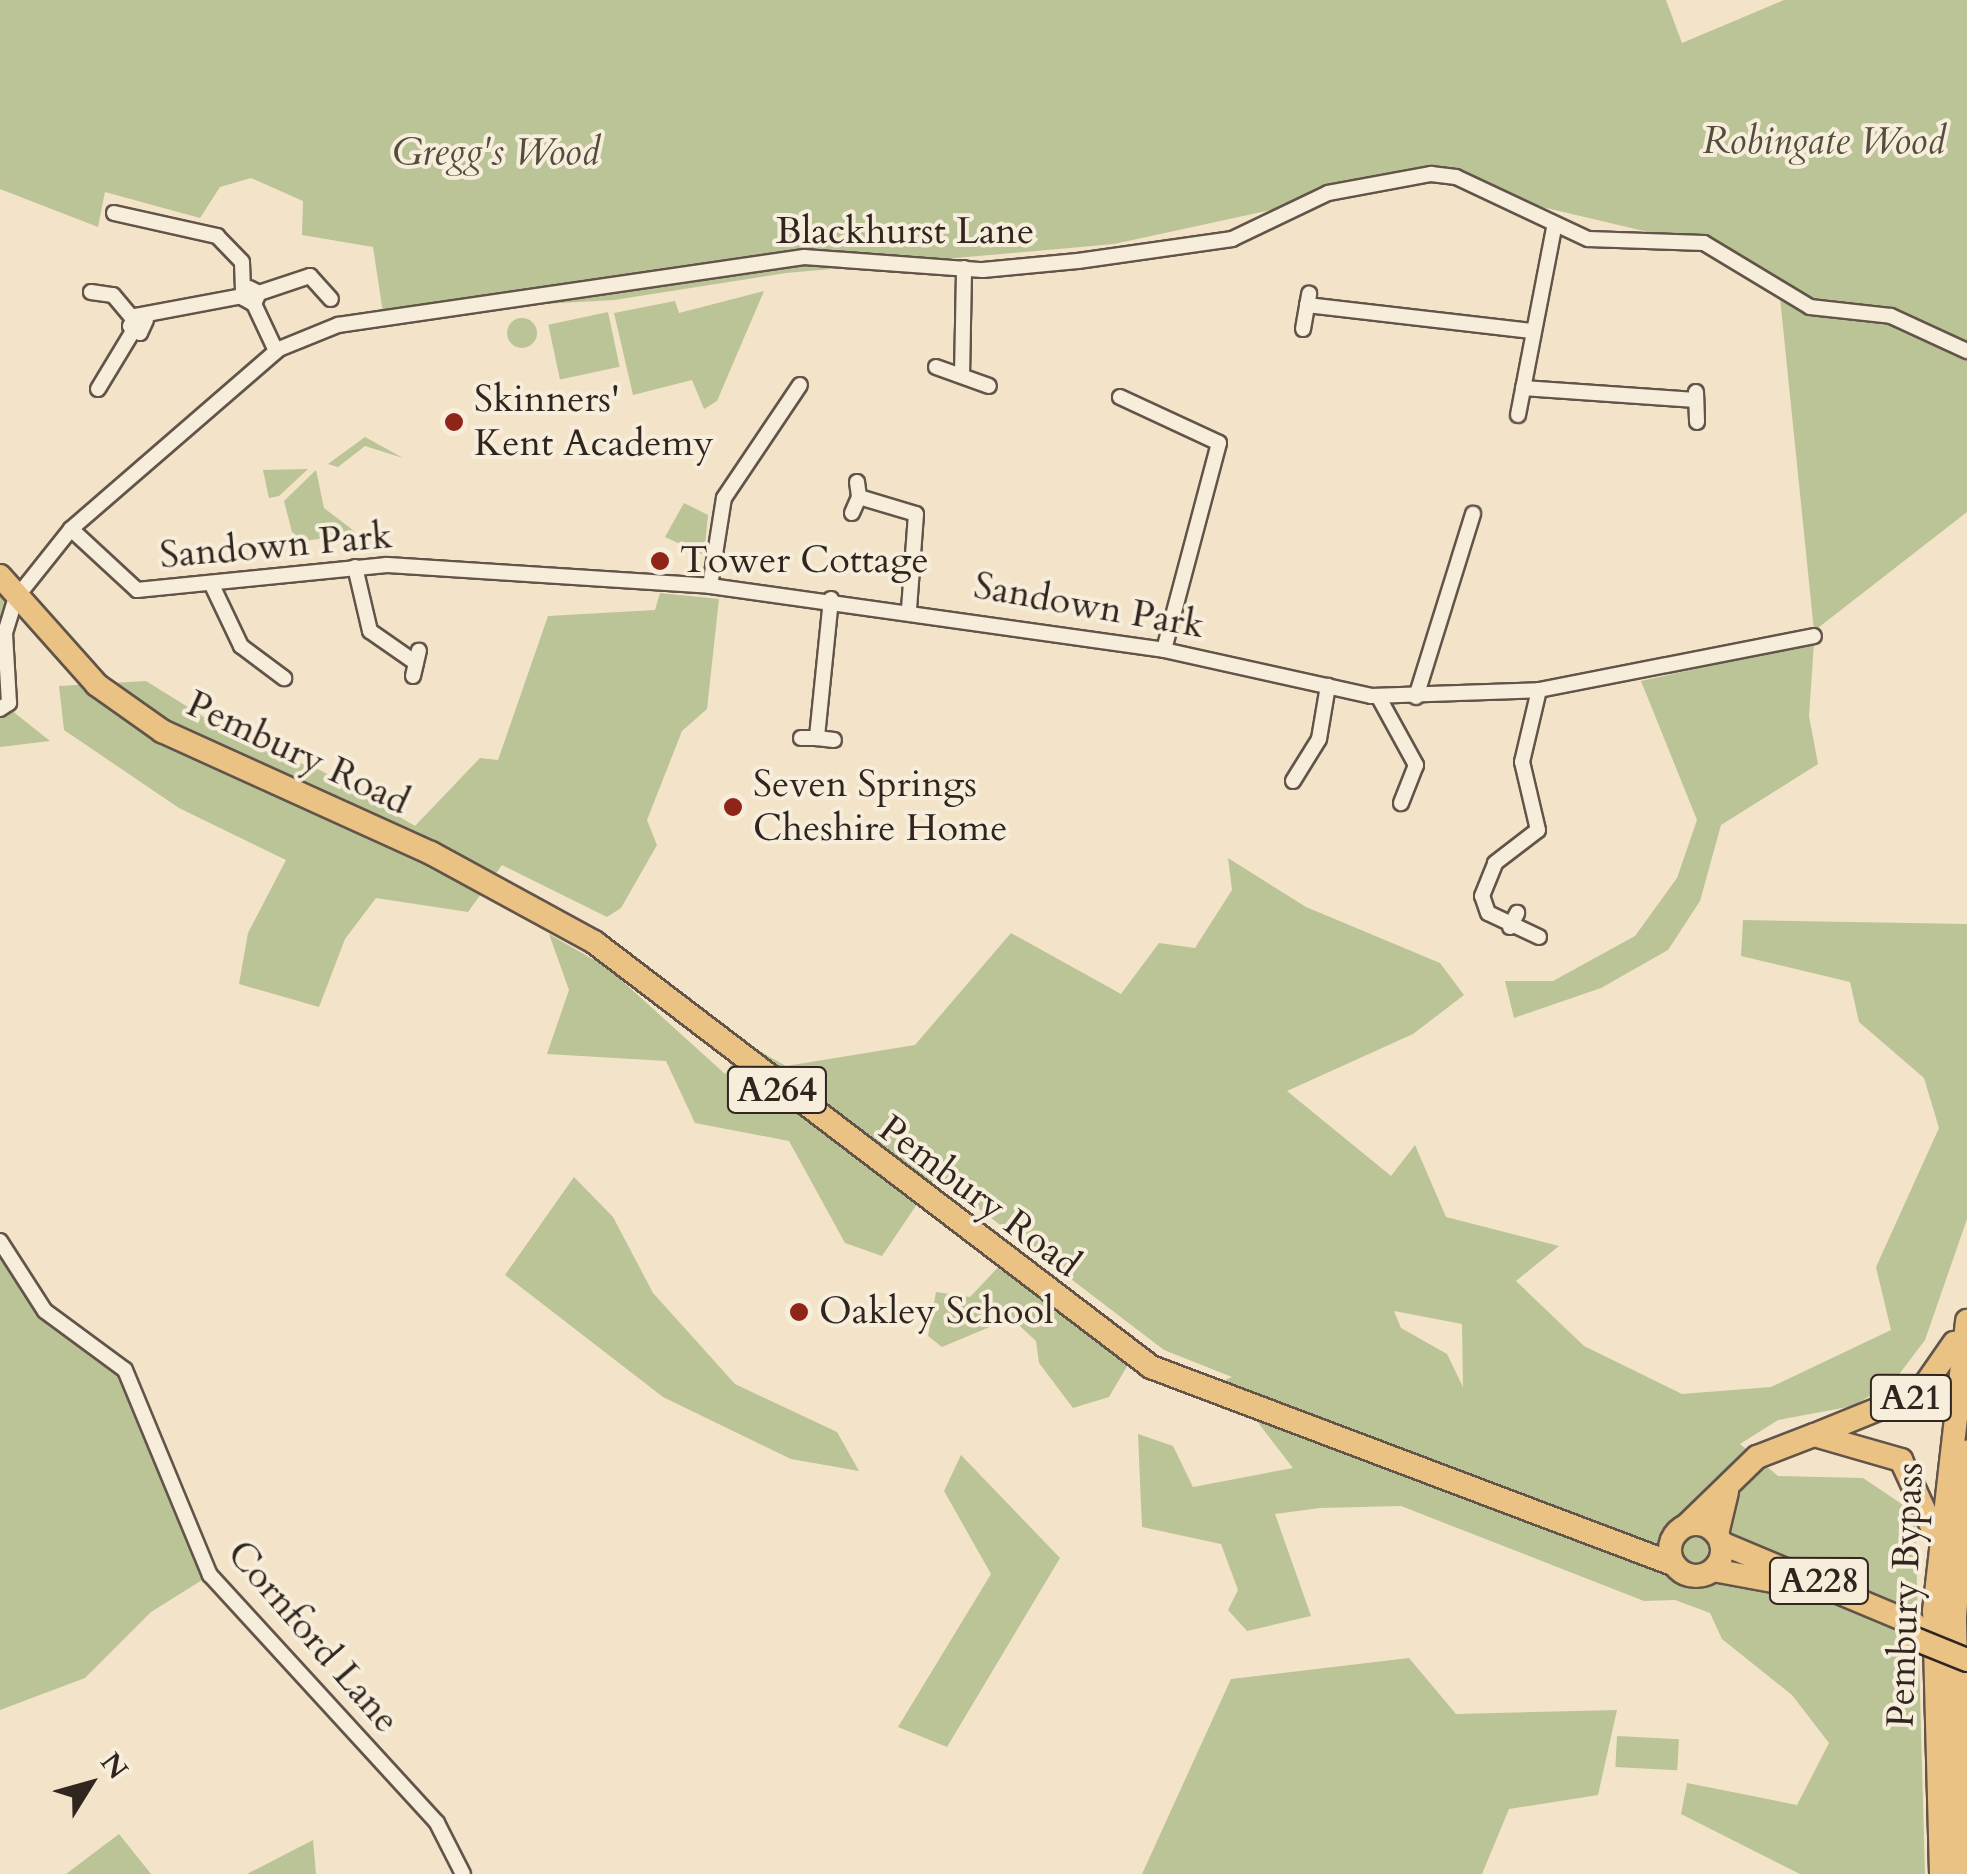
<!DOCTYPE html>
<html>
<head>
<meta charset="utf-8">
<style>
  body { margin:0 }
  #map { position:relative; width:1967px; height:1874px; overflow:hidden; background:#f3e3c8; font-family:Cardo,serif }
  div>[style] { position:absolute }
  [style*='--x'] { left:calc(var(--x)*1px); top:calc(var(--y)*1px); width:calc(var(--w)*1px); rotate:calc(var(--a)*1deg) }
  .green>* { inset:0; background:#bac496; transform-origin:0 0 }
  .round { border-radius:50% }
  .roads { filter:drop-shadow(2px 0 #625449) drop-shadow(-2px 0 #625449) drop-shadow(0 2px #625449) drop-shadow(0 -2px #625449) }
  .minor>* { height:14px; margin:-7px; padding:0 7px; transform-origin:7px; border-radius:7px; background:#f7eddb }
  .primary>* { height:22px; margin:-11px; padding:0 11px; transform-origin:11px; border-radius:11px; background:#eac284 }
  .primary>.ring { margin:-11px; padding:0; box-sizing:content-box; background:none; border:22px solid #eac284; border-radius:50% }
  .trunk>* { height:22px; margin:-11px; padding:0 11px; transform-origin:11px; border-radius:11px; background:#eac284 }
  .bridges { filter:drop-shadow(2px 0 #31251f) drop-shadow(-2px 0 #31251f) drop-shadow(0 2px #31251f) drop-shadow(0 -2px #31251f) }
  .primary-bridge>* { height:22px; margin:-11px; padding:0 11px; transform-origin:11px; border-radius:11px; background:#eac284 }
  .dots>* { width:28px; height:28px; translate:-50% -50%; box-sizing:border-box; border:5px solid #f7eddb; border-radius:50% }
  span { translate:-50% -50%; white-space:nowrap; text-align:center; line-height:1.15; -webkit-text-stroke:8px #f7eddb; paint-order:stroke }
  .shield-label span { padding:2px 8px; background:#f7eddb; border:2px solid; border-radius:8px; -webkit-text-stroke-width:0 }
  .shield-label { font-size:35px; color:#31251f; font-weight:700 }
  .park-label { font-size:38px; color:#534d3d; font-style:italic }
  .street-label { font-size:38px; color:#31251f }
  .poi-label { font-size:38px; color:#31251f }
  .left { translate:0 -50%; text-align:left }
  .north { position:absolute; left:40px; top:1734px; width:100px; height:100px; -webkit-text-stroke:8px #f7eddb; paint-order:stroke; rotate:53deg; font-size:28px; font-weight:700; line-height:40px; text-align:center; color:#31251f }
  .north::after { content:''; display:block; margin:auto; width:35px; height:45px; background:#31251f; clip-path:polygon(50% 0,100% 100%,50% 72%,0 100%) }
</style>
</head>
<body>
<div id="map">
  <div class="green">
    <div style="clip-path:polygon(0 0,1666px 0,1682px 43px,1784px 0,1967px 0,1967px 512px,1814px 631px,1778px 278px,1644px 231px,1418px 178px,1114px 244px,786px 273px,614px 300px,383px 313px,373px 247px,302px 235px,303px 201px,251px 178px,220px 187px,200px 218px,105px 192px,98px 227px,0 189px)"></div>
    <div style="clip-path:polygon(764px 291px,717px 401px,704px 409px,692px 380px,633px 395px,614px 313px,675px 301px,679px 313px)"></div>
    <div style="left:608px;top:312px;width:56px;height:61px;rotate:78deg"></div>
    <div class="round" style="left:507px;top:318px;width:30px;height:30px"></div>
    <div style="clip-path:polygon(365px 437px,403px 458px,365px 446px,338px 467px,328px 464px)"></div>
    <div style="clip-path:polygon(308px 469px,279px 496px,269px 498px,263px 470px)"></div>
    <div style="clip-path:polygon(316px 470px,324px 508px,358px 534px,303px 541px,292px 532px,284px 501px)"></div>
    <div style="clip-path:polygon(684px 503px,708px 515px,704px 555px,665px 537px)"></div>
    <div style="clip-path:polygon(0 584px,8px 591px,6px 706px,50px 741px,0 747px)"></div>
    <div style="clip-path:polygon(660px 593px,719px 599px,707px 709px,682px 731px,647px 820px,657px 845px,621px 908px,607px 917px,502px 865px,468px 912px,376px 898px,345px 939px,319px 1007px,239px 984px,248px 933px,286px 860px,179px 808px,64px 730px,59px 686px,146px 681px,249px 745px,320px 770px,415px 826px,480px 758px,498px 760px,548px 616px,655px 610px)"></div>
    <div style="clip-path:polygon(1814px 643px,1809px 716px,1818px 764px,1721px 825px,1700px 901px,1668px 950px,1601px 988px,1514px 1018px,1505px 981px,1553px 981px,1635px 936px,1677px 878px,1697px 820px,1641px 681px)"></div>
    <div style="clip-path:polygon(evenodd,1228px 858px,1306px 907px,1440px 963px,1464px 995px,1413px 1034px,1287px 1091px,1391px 1176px,1415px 1145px,1446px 1217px,1559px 1246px,1516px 1281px,1584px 1346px,1682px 1394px,1771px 1387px,1891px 1330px,1876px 1267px,1939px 1128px,1924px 1078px,1859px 1022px,1850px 982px,1741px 956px,1743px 920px,1967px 924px,1967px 1219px,1925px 1340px,1894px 1381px,1853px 1406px,1778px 1420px,1740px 1444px,1778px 1476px,1863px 1478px,1915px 1513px,1925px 1874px,1800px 1874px,1681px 1814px,1687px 1783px,1797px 1805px,1829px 1743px,1792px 1695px,1722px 1639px,1710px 1613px,1675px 1600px,1644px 1601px,1401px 1506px,1320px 1508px,1275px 1514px,1311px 1616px,1247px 1631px,1228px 1610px,1238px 1590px,1221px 1544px,1142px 1527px,1138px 1434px,1173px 1446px,1193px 1487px,1293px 1468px,1225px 1380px,1232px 1377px,1164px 1350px,936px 1176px,882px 1256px,845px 1243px,789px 1141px,695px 1123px,666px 1061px,547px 1054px,569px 990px,549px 934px,608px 968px,725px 1074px,745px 1043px,786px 1066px,915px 1045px,1011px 933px,1121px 994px,1159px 943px,1195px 948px,1232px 890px,1228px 858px,1394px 1311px,1462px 1324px,1463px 1387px,1447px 1354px,1401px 1328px,1394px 1311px)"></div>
    <div style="clip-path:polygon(574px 1177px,613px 1217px,653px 1293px,735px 1384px,837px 1432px,859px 1471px,791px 1459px,663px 1397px,505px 1275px)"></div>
    <div style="clip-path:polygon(0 1242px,45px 1311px,125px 1370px,210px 1575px,151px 1612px,85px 1678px,0 1710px)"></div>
    <div style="clip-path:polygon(1005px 1260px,1133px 1356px,1109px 1397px,1073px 1408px,1039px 1363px,1036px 1341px,1011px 1318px,942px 1347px,928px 1336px,936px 1292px,970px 1297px)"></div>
    <div style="clip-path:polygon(961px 1455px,1060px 1558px,947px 1747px,898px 1727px,991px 1574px,944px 1491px)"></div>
    <div style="clip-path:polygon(1409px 1658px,1456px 1714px,1617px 1710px,1598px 1795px,1509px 1809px,1482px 1874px,1142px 1874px,1231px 1679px)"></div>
    <div style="left:1617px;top:1736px;width:62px;height:31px;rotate:3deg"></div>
    <div style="clip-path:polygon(119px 1834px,151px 1874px,66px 1874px)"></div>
    <div style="clip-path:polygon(313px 1840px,316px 1874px,247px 1874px)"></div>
  </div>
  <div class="roads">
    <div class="minor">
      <div style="--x:114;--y:213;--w:106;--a:12.6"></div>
      <div style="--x:217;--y:236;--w:36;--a:46"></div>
      <div style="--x:242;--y:262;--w:36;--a:88"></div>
      <div style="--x:243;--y:298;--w:13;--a:29"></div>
      <div style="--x:254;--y:304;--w:12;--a:-66"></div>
      <div style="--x:259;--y:293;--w:11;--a:-153"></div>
      <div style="--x:91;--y:292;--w:22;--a:8"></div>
      <div style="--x:113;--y:295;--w:30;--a:50"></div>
      <div style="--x:259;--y:293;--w:54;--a:-18.4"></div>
      <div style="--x:310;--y:276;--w:31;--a:48"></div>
      <div style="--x:254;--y:304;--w:52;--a:64.9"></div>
      <div style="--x:1307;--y:305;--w:226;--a:6.6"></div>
      <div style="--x:146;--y:320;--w:14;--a:115"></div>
      <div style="--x:140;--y:333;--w:12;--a:-145"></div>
      <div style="--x:130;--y:326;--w:12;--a:-59"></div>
      <div style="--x:136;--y:316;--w:109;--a:-10.6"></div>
      <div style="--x:1303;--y:329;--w:36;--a:-80"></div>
      <div style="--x:936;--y:367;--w:56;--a:19.7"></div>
      <div style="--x:962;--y:376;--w:108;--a:-88.9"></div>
      <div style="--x:1523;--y:388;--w:173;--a:4"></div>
      <div style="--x:98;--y:389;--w:68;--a:-58.9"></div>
      <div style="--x:1696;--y:392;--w:30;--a:88"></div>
      <div style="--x:1120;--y:397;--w:109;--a:24.9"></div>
      <div style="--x:1219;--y:443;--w:214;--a:104.9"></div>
      <div style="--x:1518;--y:415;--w:190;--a:-79.1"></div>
      <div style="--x:857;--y:482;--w:15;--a:82"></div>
      <div style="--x:852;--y:513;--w:17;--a:-66"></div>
      <div style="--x:859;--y:497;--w:59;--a:16.6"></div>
      <div style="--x:916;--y:514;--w:95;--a:94.2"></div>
      <div style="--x:71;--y:529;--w:90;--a:42.7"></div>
      <div style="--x:137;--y:590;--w:251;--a:-5.7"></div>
      <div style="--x:387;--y:565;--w:324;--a:3.7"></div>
      <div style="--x:710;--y:586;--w:458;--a:8"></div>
      <div style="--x:1164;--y:650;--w:212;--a:12.5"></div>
      <div style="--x:1371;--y:696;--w:168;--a:-2"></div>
      <div style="--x:1539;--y:690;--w:280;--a:-11.1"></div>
      <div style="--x:355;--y:567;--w:66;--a:76.8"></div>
      <div style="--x:370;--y:631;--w:56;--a:34.8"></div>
      <div style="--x:211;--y:583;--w:70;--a:64.5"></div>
      <div style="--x:241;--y:646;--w:54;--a:36.7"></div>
      <div style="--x:710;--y:586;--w:89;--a:-81"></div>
      <div style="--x:724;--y:498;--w:136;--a:-56.1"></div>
      <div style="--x:831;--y:599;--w:140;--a:95.8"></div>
      <div style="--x:817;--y:738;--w:17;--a:7"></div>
      <div style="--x:413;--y:676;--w:26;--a:-77"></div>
      <div style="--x:1378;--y:696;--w:79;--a:61.2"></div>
      <div style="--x:1416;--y:765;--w:41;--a:111.5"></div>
      <div style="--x:1416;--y:697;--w:192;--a:-72.7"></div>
      <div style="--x:0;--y:709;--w:11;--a:-34"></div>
      <div style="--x:9;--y:703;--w:70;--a:-93.3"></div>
      <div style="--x:5;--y:633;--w:37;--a:-73"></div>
      <div style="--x:16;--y:598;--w:88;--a:-51.4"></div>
      <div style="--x:71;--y:529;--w:275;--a:-40.9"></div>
      <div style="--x:279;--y:349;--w:64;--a:-22.1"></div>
      <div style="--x:338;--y:325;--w:471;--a:-8.3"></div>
      <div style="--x:804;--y:257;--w:179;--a:4.2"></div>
      <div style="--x:983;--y:270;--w:95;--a:-5.4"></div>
      <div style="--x:1078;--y:261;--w:156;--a:-8.1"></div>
      <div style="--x:1232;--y:239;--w:106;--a:-25.6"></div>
      <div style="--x:1328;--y:193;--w:105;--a:-10.5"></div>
      <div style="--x:1431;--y:174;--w:25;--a:7"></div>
      <div style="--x:1456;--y:177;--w:146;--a:25.2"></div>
      <div style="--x:1588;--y:239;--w:116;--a:2"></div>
      <div style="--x:1704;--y:243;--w:124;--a:31.1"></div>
      <div style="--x:1810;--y:307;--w:81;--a:6.3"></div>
      <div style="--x:1891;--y:316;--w:84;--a:24.7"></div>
      <div style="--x:801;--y:738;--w:16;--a:0"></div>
      <div style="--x:1293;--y:781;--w:49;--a:-58.2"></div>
      <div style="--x:1319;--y:739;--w:54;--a:-80.4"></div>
      <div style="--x:1510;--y:927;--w:16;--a:-63"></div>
      <div style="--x:1539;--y:937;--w:56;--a:-154.8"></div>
      <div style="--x:1488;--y:913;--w:18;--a:-109"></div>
      <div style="--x:1482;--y:896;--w:35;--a:-68"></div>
      <div style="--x:1495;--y:863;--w:54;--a:-37.5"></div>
      <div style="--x:1538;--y:830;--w:70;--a:-103.2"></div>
      <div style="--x:1522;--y:762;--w:74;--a:-76.7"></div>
      <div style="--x:0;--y:1241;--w:83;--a:57.3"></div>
      <div style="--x:45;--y:1311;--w:99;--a:36.4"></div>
      <div style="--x:125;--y:1370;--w:222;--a:67.5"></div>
      <div style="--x:210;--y:1575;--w:336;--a:47.5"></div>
      <div style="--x:437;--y:1823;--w:57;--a:63"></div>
    </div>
    <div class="primary">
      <div style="--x:0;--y:576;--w:146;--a:48.3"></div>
      <div style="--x:97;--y:685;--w:80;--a:35.3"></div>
      <div style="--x:162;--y:731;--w:295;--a:24.4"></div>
      <div style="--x:431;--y:853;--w:186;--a:28.6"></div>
      <div style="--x:594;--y:942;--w:701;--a:37.34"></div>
      <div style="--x:1151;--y:1367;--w:558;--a:20.68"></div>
      <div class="ring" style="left:1670px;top:1524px;width:30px;height:30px"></div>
      <div style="--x:1721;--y:1543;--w:210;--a:22.7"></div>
      <div style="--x:1713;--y:1570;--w:66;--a:10.5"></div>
    </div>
    <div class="trunk">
      <div style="--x:1817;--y:1434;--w:111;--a:-22.2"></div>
      <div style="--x:1920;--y:1392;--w:60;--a:-55.2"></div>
      <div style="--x:1687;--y:1525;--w:98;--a:-44.2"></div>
      <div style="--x:1757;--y:1457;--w:61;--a:-21.1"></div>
      <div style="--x:1814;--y:1435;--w:91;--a:16"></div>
      <div style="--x:1901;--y:1460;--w:74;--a:65.2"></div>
      <div style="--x:1717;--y:1534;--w:43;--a:-76.6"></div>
      <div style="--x:1941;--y:1874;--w:263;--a:-91.5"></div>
      <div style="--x:1934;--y:1611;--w:292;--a:-83.5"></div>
      <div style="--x:1962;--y:1874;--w:257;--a:-91.6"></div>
      <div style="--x:1955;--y:1617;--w:166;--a:-85.9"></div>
    </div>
  </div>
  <div class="bridges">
    <div class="primary-bridge">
      <div style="--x:1910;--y:1637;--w:61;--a:22"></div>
    </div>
  </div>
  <div class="dots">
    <div style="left:454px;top:422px;background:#8f2418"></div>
    <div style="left:660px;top:561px;background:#8f2418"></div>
    <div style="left:733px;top:807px;background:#8f2418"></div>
    <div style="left:799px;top:1312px;background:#8f2418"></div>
  </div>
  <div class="shield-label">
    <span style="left:777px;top:1090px">A264</span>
    <span style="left:1911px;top:1398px">A21</span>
    <span style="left:1819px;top:1581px">A228</span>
  </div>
  <div class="park-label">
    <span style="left:1824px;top:142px">Robingate Wood</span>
    <span style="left:496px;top:153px">Gregg's Wood</span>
  </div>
  <div class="street-label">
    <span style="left:905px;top:232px">Blackhurst Lane</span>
    <span style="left:276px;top:546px;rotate:-5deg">Sandown Park</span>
    <span style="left:1089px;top:606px;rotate:10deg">Sandown Park</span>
    <span style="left:298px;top:753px;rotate:25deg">Pembury Road</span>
    <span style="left:979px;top:1197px;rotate:37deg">Pembury Road</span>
    <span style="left:1906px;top:1595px;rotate:-88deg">Pembury Bypass</span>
    <span style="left:313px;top:1637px;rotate:49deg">Cornford Lane</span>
  </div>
  <div class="poi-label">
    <span class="left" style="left:474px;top:422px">Skinners'<br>Kent Academy</span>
    <span class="left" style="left:680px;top:561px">Tower Cottage</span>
    <span class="left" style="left:753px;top:807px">Seven Springs<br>Cheshire Home</span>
    <span class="left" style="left:819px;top:1312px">Oakley School</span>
  </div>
  <div class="north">N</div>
</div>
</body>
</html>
